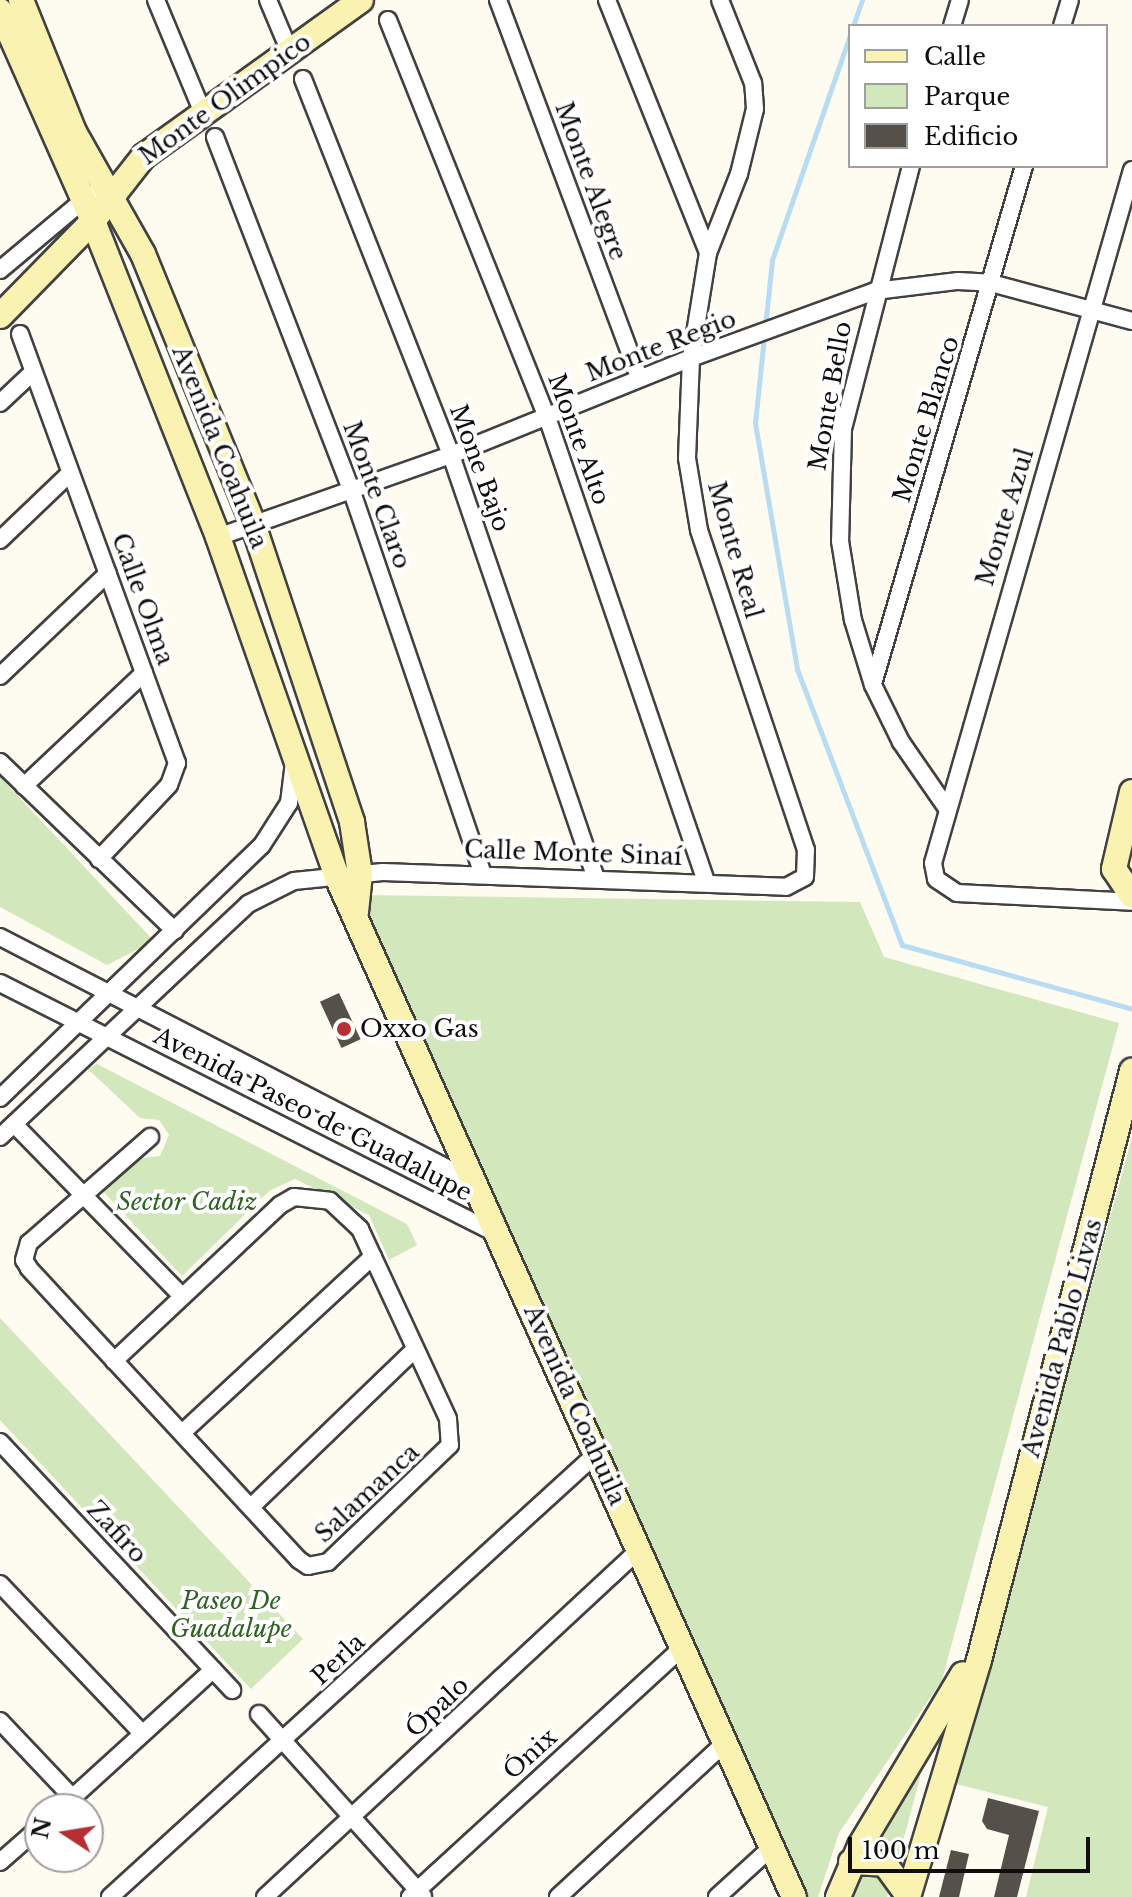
<!DOCTYPE html>
<html>
<head>
<meta charset="utf-8">
<style>
  body { margin:0 }
  #map { position:relative; width:1132px; height:1897px; overflow:hidden; background:#fefbf1; font-family:"Libre Baskerville",serif }
  div>[style] { position:absolute }
  [style*='--x'] { left:calc(var(--x)*1px); top:calc(var(--y)*1px); width:calc(var(--w)*1px); rotate:calc(var(--a)*1deg) }
  .green>* { inset:0; background:#d2e7bc }
  .stream>* { height:5px; margin:-2.5px; padding:0 2.5px; transform-origin:2.5px; border-radius:2.5px; background:#b8dcf2 }
  .building>* { inset:0; background:#56504b; transform-origin:0 0 }
  .roads { filter:drop-shadow(2px 0 #414141) drop-shadow(-2px 0 #414141) drop-shadow(0 2px #414141) drop-shadow(0 -2px #414141) }
  .street>* { height:16px; margin:-8px; padding:0 8px; transform-origin:8px; border-radius:8px; background:#fff }
  .secondary>* { height:24px; margin:-12px; padding:0 12px; transform-origin:12px; border-radius:12px; background:#faf2b0 }
  .dots>* { width:22px; height:22px; translate:-50% -50%; box-sizing:border-box; border:4px solid #fff; border-radius:50% }
  span { translate:-50% -50%; white-space:nowrap; text-align:center; line-height:1.15; -webkit-text-stroke:8px #fff; paint-order:stroke }
  .street-label { font-size:24px; color:#0e0e0e }
  .poi-label { font-size:24px; color:#0e0e0e }
  .left { translate:0 -50%; text-align:left }
  .park-label { font-size:24px; color:#2f6223; font-style:italic }
  .legend { position:absolute; left:848px; top:24px; width:260px; height:144px; box-sizing:border-box; background:#fff; border:2px solid #9f9f9f; margin:0; padding:10px 14px; list-style:none; font-size:24px; color:#0e0e0e }
  .legend li { display:flex; align-items:center; gap:16px; height:40px }
  .legend b { width:40px; border:2px solid #9f9f9f }
  .north { position:absolute; left:24px; top:1793px; width:80px; height:80px; box-sizing:border-box; background:#fff; border:2px solid #9f9f9f; border-radius:50%; rotate:282deg; font-size:22px; font-weight:700; line-height:32px; text-align:center; color:#0e0e0e }
  .north::after { content:''; display:block; margin:auto; width:28px; height:36px; background:#b62f35; clip-path:polygon(50% 0,100% 100%,50% 72%,0 100%) }
  .scale { position:absolute; left:848px; top:1837px; width:242px; height:36px; box-sizing:border-box; border:4px solid #0e0e0e; border-top:0; padding-left:10px; font-size:24px; line-height:28px; white-space:nowrap; color:#0e0e0e; -webkit-text-stroke:6px #fff; paint-order:stroke }
</style>
</head>
<body>
<div id="map">
  <div class="green">
    <div style="clip-path:polygon(0 777px,154px 941px,107px 965px,0 907px)"></div>
    <div style="clip-path:polygon(359px 895px,860px 902px,884px 957px,1119px 1023px,942px 1680px,839px 1833px,818px 1897px,806px 1897px)"></div>
    <div style="clip-path:polygon(97px 1064px,407px 1224px,417px 1245px,389px 1260px,369px 1215px,295px 1179px,269px 1191px,182px 1276px,102px 1190px,134px 1159px,160px 1156px,169px 1135px,159px 1120px,140px 1118px,88px 1069px)"></div>
    <div style="clip-path:polygon(1132px 1137px,1132px 1897px,1026px 1897px,1048px 1807px,956px 1784px)"></div>
    <div style="clip-path:polygon(0 1318px,303px 1639px,251px 1689px,0 1420px)"></div>
    <div style="clip-path:polygon(924px 1755px,919px 1782px,897px 1863px,870px 1847px)"></div>
    <div style="clip-path:polygon(876px 1868px,889px 1890px,887px 1897px,845px 1897px,850px 1878px)"></div>
  </div>
  <div class="stream">
    <div style="--x:853;--y:26;--w:28;--a:-71"></div>
    <div style="--x:765;--y:327;--w:67;--a:-84"></div>
    <div style="--x:772;--y:260;--w:238;--a:-70.9"></div>
    <div style="--x:764;--y:337;--w:86;--a:96"></div>
    <div style="--x:755;--y:423;--w:250;--a:80.3"></div>
    <div style="--x:797;--y:669;--w:295;--a:69.2"></div>
    <div style="--x:902;--y:945;--w:239;--a:15.5"></div>
  </div>
  <div class="building">
    <div style="left:339px;top:993px;width:51px;height:21px;rotate:65deg"></div>
    <div style="clip-path:polygon(988px 1798px,1039px 1811px,1017px 1897px,994px 1897px,1009px 1835px,987px 1829px,982px 1821px)"></div>
    <div style="clip-path:polygon(951px 1850px,969px 1854px,959px 1897px,939px 1897px)"></div>
  </div>
  <div class="roads">
    <div class="street">
      <div style="--x:156;--y:0;--w:122;--a:67.4"></div>
      <div style="--x:268;--y:0;--w:56;--a:67.1"></div>
      <div style="--x:498;--y:0;--w:403;--a:69.5"></div>
      <div style="--x:607;--y:0;--w:272;--a:68.2"></div>
      <div style="--x:388;--y:20;--w:428;--a:68.2"></div>
      <div style="--x:547;--y:417;--w:490;--a:71.1"></div>
      <div style="--x:952;--y:26;--w:27;--a:-73"></div>
      <div style="--x:1062;--y:26;--w:27;--a:-73"></div>
      <div style="--x:303;--y:79;--w:404;--a:68.5"></div>
      <div style="--x:451;--y:455;--w:448;--a:71.1"></div>
      <div style="--x:215;--y:137;--w:377;--a:68.9"></div>
      <div style="--x:351;--y:489;--w:407;--a:71.1"></div>
      <div style="--x:911;--y:166;--w:272;--a:104.5"></div>
      <div style="--x:843;--y:429;--w:112;--a:91.5"></div>
      <div style="--x:840;--y:541;--w:80;--a:80.7"></div>
      <div style="--x:853;--y:620;--w:68;--a:72.9"></div>
      <div style="--x:873;--y:685;--w:64;--a:63.8"></div>
      <div style="--x:901;--y:742;--w:79;--a:55.3"></div>
      <div style="--x:1132;--y:170;--w:721;--a:106.02"></div>
      <div style="--x:933;--y:863;--w:16;--a:79"></div>
      <div style="--x:936;--y:879;--w:25;--a:34"></div>
      <div style="--x:957;--y:893;--w:175;--a:2.9"></div>
      <div style="--x:0;--y:270;--w:119;--a:-39.9"></div>
      <div style="--x:20;--y:334;--w:457;--a:69.9"></div>
      <div style="--x:177;--y:763;--w:23;--a:110"></div>
      <div style="--x:169;--y:785;--w:102;--a:133.4"></div>
      <div style="--x:0;--y:403;--w:45;--a:-43.2"></div>
      <div style="--x:218;--y:537;--w:247;--a:-19.4"></div>
      <div style="--x:451;--y:455;--w:259;--a:-22"></div>
      <div style="--x:691;--y:358;--w:196;--a:-20"></div>
      <div style="--x:875;--y:291;--w:84;--a:-6.9"></div>
      <div style="--x:958;--y:281;--w:33;--a:3"></div>
      <div style="--x:991;--y:283;--w:146;--a:15.1"></div>
      <div style="--x:0;--y:540;--w:97;--a:-43.7"></div>
      <div style="--x:0;--y:676;--w:149;--a:-43.6"></div>
      <div style="--x:873;--y:684;--w:540;--a:-73.75"></div>
      <div style="--x:0;--y:762;--w:243;--a:44"></div>
      <div style="--x:24;--y:786;--w:165;--a:-43.3"></div>
      <div style="--x:0;--y:937;--w:534;--a:27.33"></div>
      <div style="--x:0;--y:983;--w:559;--a:26.79"></div>
      <div style="--x:0;--y:1098;--w:364;--a:-44"></div>
      <div style="--x:262;--y:845;--w:50;--a:-57.3"></div>
      <div style="--x:289;--y:803;--w:38;--a:-83"></div>
      <div style="--x:14;--y:1124;--w:240;--a:45.7"></div>
      <div style="--x:0;--y:1137;--w:340;--a:-43.2"></div>
      <div style="--x:248;--y:904;--w:51;--a:-26.6"></div>
      <div style="--x:294;--y:881;--w:89;--a:-5.8"></div>
      <div style="--x:383;--y:872;--w:403;--a:2.1"></div>
      <div style="--x:786;--y:887;--w:21;--a:-28"></div>
      <div style="--x:805;--y:877;--w:27;--a:-88"></div>
      <div style="--x:806;--y:850;--w:337;--a:-108.5"></div>
      <div style="--x:699;--y:530;--w:73;--a:-99.5"></div>
      <div style="--x:687;--y:458;--w:100;--a:-87.7"></div>
      <div style="--x:691;--y:358;--w:106;--a:-80.8"></div>
      <div style="--x:708;--y:253;--w:85;--a:-68.6"></div>
      <div style="--x:739;--y:174;--w:67;--a:-76.2"></div>
      <div style="--x:755;--y:109;--w:26;--a:-94"></div>
      <div style="--x:753;--y:83;--w:89;--a:-111.7"></div>
      <div style="--x:114;--y:1361;--w:228;--a:-43.2"></div>
      <div style="--x:280;--y:1205;--w:16;--a:-30"></div>
      <div style="--x:294;--y:1197;--w:36;--a:6"></div>
      <div style="--x:330;--y:1201;--w:41;--a:43"></div>
      <div style="--x:360;--y:1229;--w:209;--a:65.1"></div>
      <div style="--x:448;--y:1419;--w:26;--a:86"></div>
      <div style="--x:450;--y:1445;--w:169;--a:136.2"></div>
      <div style="--x:328;--y:1562;--w:20;--a:169"></div>
      <div style="--x:308;--y:1566;--w:11;--a:-146"></div>
      <div style="--x:299;--y:1560;--w:398;--a:-132.8"></div>
      <div style="--x:29;--y:1268;--w:9;--a:-122"></div>
      <div style="--x:24;--y:1260;--w:18;--a:-74"></div>
      <div style="--x:29;--y:1243;--w:161;--a:-41.2"></div>
      <div style="--x:182;--y:1433;--w:260;--a:-42.8"></div>
      <div style="--x:0;--y:1442;--w:340;--a:46.9"></div>
      <div style="--x:251;--y:1507;--w:226;--a:-43.9"></div>
      <div style="--x:0;--y:1584;--w:204;--a:46.4"></div>
      <div style="--x:259;--y:1714;--w:245;--a:48"></div>
      <div style="--x:0;--y:1721;--w:106;--a:46.5"></div>
      <div style="--x:60;--y:1809;--w:207;--a:-42.3"></div>
      <div style="--x:0;--y:1862;--w:53;--a:-41.2"></div>
      <div style="--x:110;--y:1897;--w:658;--a:-42.35"></div>
      <div style="--x:265;--y:1897;--w:512;--a:-42.86"></div>
      <div style="--x:410;--y:1897;--w:370;--a:-42.5"></div>
      <div style="--x:558;--y:1897;--w:229;--a:-42.7"></div>
      <div style="--x:717;--y:1897;--w:74;--a:-42.3"></div>
    </div>
    <div class="secondary">
      <div style="--x:21;--y:0;--w:142;--a:68.1"></div>
      <div style="--x:74;--y:132;--w:140;--a:60.5"></div>
      <div style="--x:143;--y:254;--w:292;--a:67.8"></div>
      <div style="--x:253;--y:524;--w:314;--a:71.6"></div>
      <div style="--x:352;--y:822;--w:53;--a:81.3"></div>
      <div style="--x:360;--y:874;--w:39;--a:96"></div>
      <div style="--x:0;--y:11;--w:230;--a:66.1"></div>
      <div style="--x:93;--y:221;--w:340;--a:68.4"></div>
      <div style="--x:218;--y:537;--w:360;--a:70.7"></div>
      <div style="--x:337;--y:877;--w:1118;--a:65.87"></div>
      <div style="--x:0;--y:316;--w:133;--a:-45.6"></div>
      <div style="--x:93;--y:221;--w:83;--a:-51.9"></div>
      <div style="--x:144;--y:156;--w:267;--a:-35.7"></div>
      <div style="--x:1132;--y:792;--w:79;--a:103.2"></div>
      <div style="--x:1114;--y:869;--w:32;--a:56"></div>
      <div style="--x:851;--y:1862;--w:34;--a:3"></div>
      <div style="--x:885;--y:1864;--w:39;--a:54"></div>
      <div style="--x:838;--y:1897;--w:56;--a:-66.7"></div>
      <div style="--x:860;--y:1846;--w:200;--a:-59.1"></div>
      <div style="--x:908;--y:1897;--w:247;--a:-73.3"></div>
      <div style="--x:979;--y:1660;--w:609;--a:-75.44"></div>
    </div>
  </div>
  <div class="dots">
    <div style="left:344px;top:1029px;background:#b62f35"></div>
  </div>
  <div class="street-label">
    <span style="left:225px;top:99px;rotate:-36deg">Monte Olimpico</span>
    <span style="left:591px;top:181px;rotate:70deg">Monte Alegre</span>
    <span style="left:661px;top:346px;rotate:-21deg">Monte Regio</span>
    <span style="left:830px;top:396px;rotate:-80deg">Monte Bello</span>
    <span style="left:926px;top:419px;rotate:-73deg">Monte Blanco</span>
    <span style="left:579px;top:439px;rotate:70deg">Monte Alto</span>
    <span style="left:220px;top:447px;rotate:68deg">Avenida Coahuila</span>
    <span style="left:480px;top:468px;rotate:70deg">Mone Bajo</span>
    <span style="left:377px;top:495px;rotate:70deg">Monte Claro</span>
    <span style="left:1005px;top:517px;rotate:-73deg">Monte Azul</span>
    <span style="left:735px;top:550px;rotate:74deg">Monte Real</span>
    <span style="left:143px;top:599px;rotate:70deg">Calle Olma</span>
    <span style="left:573px;top:853px;rotate:2deg">Calle Monte Sinaí</span>
    <span style="left:313px;top:1114px;rotate:27deg">Avenida Paseo de Guadalupe</span>
    <span style="left:1062px;top:1338px;rotate:-75deg">Avenida Pablo Livas</span>
    <span style="left:575px;top:1405px;rotate:66deg">Avenida Coahuila</span>
    <span style="left:367px;top:1493px;rotate:-43deg">Salamanca</span>
    <span style="left:117px;top:1532px;rotate:47deg">Zafiro</span>
    <span style="left:338px;top:1659px;rotate:-43deg">Perla</span>
    <span style="left:437px;top:1707px;rotate:-43deg">Ópalo</span>
    <span style="left:530px;top:1754px;rotate:-42deg">Ónix</span>
  </div>
  <div class="poi-label">
    <span class="left" style="left:360px;top:1029px">Oxxo Gas</span>
  </div>
  <div class="park-label">
    <span style="left:187px;top:1202px">Sector Cadiz</span>
    <span style="left:231px;top:1615px">Paseo De<br>Guadalupe</span>
  </div>
  <ul class="legend">
  <li><b style="height:10px;background:#faf2b0"></b>Calle</li>
  <li><b style="height:22px;background:#d2e7bc"></b>Parque</li>
  <li><b style="height:22px;background:#56504b"></b>Edificio</li>
  </ul>
  <div class="north">N</div>
  <div class="scale">100 m</div>
</div>
</body>
</html>
